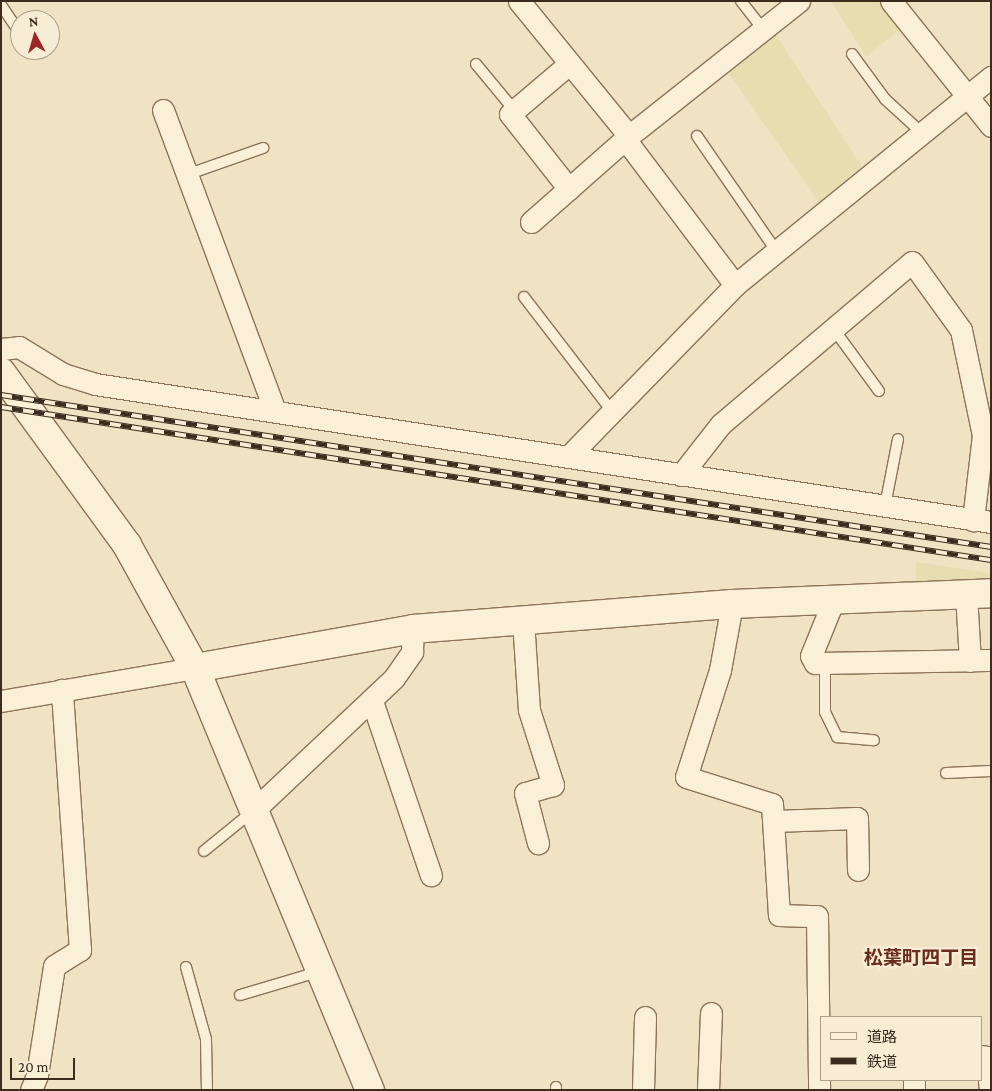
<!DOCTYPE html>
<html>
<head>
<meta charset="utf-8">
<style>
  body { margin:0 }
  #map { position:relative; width:992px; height:1091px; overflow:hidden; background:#f0e3c4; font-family:"Crimson Pro","Noto Sans JP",serif }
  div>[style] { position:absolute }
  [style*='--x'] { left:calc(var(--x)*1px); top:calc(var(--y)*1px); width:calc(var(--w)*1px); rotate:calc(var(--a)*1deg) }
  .farmland>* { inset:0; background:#e6ddb1 }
  .roads { filter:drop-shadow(1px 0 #8c7459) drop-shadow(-1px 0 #8c7459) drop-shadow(0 1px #8c7459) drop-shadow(0 -1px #8c7459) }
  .lane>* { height:10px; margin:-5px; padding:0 5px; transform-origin:5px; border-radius:5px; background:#faf0d8 }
  .street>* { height:21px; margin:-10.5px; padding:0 10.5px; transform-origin:10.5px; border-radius:10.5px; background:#faf0d8 }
  .secondary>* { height:28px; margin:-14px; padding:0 14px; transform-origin:14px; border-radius:14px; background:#faf0d8 }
  .rail>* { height:5.5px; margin-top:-2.75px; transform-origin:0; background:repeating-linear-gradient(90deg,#f7edd4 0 11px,#3b2c1e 0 22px); box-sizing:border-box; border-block:1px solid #3b2c1e }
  span { translate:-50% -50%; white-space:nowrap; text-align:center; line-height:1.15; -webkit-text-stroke:4.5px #f7edd4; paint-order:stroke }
  .neighbourhood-label { font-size:19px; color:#6a2c1c; font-weight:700 }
  .frame { position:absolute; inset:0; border:2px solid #3b2c1e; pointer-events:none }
  .legend { position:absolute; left:820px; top:1016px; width:162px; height:65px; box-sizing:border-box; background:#f7edd4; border:1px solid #aca08b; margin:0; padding:6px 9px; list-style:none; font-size:15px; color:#3b2c1e }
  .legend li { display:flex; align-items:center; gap:10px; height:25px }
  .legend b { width:25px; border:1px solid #aca08b }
  .north { position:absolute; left:10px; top:10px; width:50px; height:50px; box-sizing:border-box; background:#f7edd4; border:1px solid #aca08b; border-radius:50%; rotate:354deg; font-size:14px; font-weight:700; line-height:20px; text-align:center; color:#3b2c1e }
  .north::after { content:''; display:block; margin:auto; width:18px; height:22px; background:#9d2728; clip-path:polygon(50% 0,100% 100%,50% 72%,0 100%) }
  .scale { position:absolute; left:10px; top:1058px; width:65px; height:22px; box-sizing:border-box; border:2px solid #3b2c1e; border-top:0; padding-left:6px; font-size:15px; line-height:18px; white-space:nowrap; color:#3b2c1e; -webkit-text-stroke:4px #f7edd4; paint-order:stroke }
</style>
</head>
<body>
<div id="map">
  <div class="farmland">
    <div style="clip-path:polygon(831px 1px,878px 1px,900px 29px,866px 57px)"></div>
    <div style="clip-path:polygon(773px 30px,862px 167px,819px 202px,725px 68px)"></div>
    <div style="clip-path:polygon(916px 562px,989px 573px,990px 582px,916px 583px)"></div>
  </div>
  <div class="roads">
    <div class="lane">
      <div style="--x:741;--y:1;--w:36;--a:52"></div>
      <div style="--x:1;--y:5;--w:34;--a:56"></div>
      <div style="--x:852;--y:54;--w:56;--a:53.7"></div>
      <div style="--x:885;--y:99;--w:49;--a:42.5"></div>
      <div style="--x:476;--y:64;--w:61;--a:50.3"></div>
      <div style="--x:697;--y:136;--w:137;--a:55.4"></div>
      <div style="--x:186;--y:175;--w:82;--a:-19.3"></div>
      <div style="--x:524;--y:297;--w:143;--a:52.4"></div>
      <div style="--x:833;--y:328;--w:78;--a:53.9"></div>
      <div style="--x:885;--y:506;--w:68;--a:-79"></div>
      <div style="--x:825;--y:664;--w:48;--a:90"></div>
      <div style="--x:825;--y:712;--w:28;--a:64"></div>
      <div style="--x:837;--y:737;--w:37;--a:5"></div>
      <div style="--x:946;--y:773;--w:45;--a:-2.5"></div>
      <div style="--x:204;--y:851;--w:62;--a:-39.1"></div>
      <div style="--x:186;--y:967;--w:75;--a:74.5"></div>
      <div style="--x:206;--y:1039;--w:51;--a:88.9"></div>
      <div style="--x:240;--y:995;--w:84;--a:-16.5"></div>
      <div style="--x:556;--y:1090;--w:3;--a:-90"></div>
    </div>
    <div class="street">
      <div style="--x:519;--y:1;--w:174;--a:50.8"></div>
      <div style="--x:891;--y:1;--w:160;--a:51.3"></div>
      <div style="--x:163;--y:110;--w:321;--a:69.6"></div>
      <div style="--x:625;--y:139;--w:183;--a:53"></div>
      <div style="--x:569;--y:189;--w:95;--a:-128.2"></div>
      <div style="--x:510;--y:114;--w:77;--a:-40.3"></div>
      <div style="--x:531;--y:222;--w:125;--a:-41.4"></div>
      <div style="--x:625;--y:139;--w:222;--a:-38.4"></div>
      <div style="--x:1;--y:349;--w:18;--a:-6"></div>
      <div style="--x:19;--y:347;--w:52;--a:31.5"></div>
      <div style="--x:63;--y:374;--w:34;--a:17"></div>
      <div style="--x:95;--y:384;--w:907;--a:8.76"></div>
      <div style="--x:568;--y:457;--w:240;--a:-45.8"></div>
      <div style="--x:735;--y:285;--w:330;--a:-39.1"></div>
      <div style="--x:681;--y:475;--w:65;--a:-51.9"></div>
      <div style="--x:721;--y:424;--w:250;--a:-40.3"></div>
      <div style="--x:912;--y:262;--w:84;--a:54.2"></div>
      <div style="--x:961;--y:330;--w:107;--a:78.2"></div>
      <div style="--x:983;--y:435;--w:86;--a:96.7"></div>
      <div style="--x:966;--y:594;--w:67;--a:86.6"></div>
      <div style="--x:834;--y:599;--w:61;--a:112"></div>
      <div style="--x:811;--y:656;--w:8;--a:60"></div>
      <div style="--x:815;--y:663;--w:176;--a:-1"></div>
      <div style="--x:732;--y:604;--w:67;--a:100.3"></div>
      <div style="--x:720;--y:670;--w:112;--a:107.6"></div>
      <div style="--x:686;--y:777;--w:90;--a:17.4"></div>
      <div style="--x:772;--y:804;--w:111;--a:86.4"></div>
      <div style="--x:779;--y:915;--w:38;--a:2"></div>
      <div style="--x:817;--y:916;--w:174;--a:89.3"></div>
      <div style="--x:523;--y:620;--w:90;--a:86.2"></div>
      <div style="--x:529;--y:710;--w:79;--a:72.3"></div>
      <div style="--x:553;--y:785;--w:29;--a:164"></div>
      <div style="--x:525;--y:793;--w:52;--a:75.4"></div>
      <div style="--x:1;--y:701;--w:197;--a:-9.7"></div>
      <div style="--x:372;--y:701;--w:184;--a:71.3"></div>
      <div style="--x:254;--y:810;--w:192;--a:-43.3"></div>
      <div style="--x:394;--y:678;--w:32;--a:-55"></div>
      <div style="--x:412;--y:652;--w:23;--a:-88"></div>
      <div style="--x:774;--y:821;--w:83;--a:-2.1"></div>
      <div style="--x:857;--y:818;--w:52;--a:88.9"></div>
      <div style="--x:981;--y:1056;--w:6;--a:9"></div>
      <div style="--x:987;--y:1057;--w:33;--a:85"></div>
      <div style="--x:914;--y:1080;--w:10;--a:90"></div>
      <div style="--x:31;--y:1090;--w:16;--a:-68"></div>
      <div style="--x:37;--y:1075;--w:110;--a:-81.1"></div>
      <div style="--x:54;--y:966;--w:31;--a:-32"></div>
      <div style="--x:80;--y:950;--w:261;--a:-94"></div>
      <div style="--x:643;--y:1090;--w:73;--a:-88.4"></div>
      <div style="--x:708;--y:1090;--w:77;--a:-87.8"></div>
    </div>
    <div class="secondary">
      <div style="--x:1;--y:372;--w:214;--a:53.9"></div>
      <div style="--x:127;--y:545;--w:141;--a:61.1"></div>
      <div style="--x:195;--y:668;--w:457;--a:67.5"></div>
      <div style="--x:195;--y:668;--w:221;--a:-10.1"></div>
      <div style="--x:413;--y:629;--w:320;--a:-4.5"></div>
      <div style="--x:732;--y:604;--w:259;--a:-2.4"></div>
    </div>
  </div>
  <div class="rail">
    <div style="--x:1;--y:395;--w:1002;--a:8.73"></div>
    <div style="--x:1;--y:407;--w:1002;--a:8.79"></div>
  </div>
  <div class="neighbourhood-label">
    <span style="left:921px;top:958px">松葉町四丁目</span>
  </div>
  <div class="frame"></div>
  <ul class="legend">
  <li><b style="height:6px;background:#faf0d8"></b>道路</li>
  <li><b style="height:6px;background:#3b2c1e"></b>鉄道</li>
  </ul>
  <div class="north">N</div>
  <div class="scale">20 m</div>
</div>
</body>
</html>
